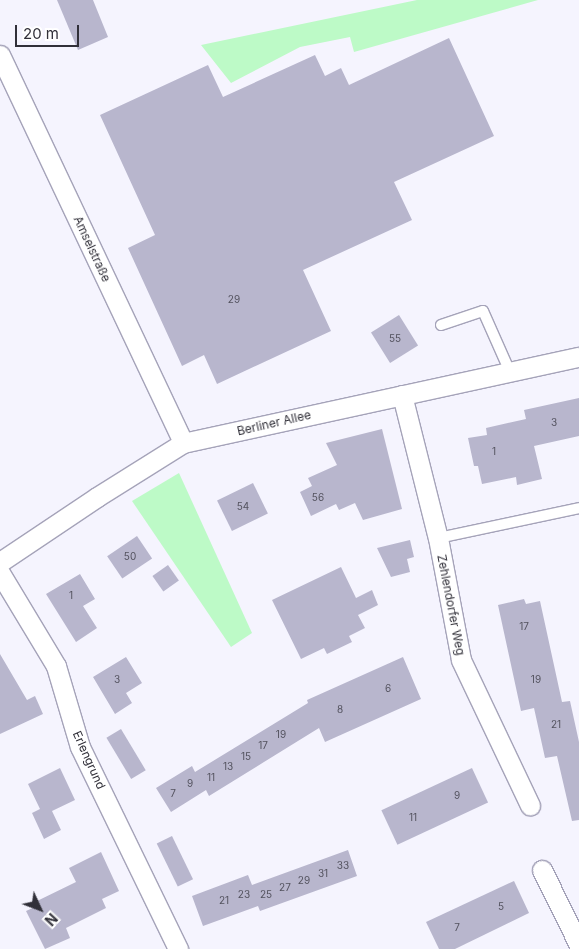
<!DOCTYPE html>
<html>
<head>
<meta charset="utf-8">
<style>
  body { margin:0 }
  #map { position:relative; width:579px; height:949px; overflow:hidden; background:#f5f4fe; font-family:Inter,sans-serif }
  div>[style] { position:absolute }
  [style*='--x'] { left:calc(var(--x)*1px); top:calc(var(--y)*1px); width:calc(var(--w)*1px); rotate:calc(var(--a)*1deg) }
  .green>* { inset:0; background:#bdfac7 }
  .building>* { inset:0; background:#b8b6cd; transform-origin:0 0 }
  .roads { filter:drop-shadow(1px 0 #a5a3b9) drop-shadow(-1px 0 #a5a3b9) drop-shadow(0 1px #a5a3b9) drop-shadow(0 -1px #a5a3b9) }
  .lane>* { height:10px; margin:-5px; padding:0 5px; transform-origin:5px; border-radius:5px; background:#fff }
  .street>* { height:19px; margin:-9.5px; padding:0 9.5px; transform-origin:9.5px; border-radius:9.5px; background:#fff }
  span { translate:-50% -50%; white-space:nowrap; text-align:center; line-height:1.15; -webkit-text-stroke:4px #fff; paint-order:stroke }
  .number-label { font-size:10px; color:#53525e }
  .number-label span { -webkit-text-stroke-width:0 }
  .street-label { font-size:12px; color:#313039 }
  .north { position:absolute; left:15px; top:884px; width:50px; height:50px; -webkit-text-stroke:4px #fff; paint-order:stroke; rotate:133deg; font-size:14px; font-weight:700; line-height:20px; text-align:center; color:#313039 }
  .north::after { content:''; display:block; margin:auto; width:18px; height:22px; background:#313039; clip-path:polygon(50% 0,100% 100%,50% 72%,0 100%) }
  .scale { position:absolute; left:15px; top:25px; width:64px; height:22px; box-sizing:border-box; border:2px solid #313039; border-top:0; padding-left:6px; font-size:15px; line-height:18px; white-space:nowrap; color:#313039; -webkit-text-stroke:4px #fff; paint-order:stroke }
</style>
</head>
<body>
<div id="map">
  <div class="green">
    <div style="clip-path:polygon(417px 0,538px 0,354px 52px,350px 37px,300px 47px,231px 83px,201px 45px)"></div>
    <div style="clip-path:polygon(179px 473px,252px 633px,231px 647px,132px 501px)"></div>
  </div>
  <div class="building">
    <div style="clip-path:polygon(57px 0,93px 0,108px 37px,78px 50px)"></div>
    <div style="clip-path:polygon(449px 38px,494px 136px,394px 182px,412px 220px,303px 270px,331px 331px,217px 384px,204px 355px,182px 366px,128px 248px,155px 235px,100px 115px,208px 65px,223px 97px,315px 55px,325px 76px,341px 68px,349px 85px)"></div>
    <div style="left:399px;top:315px;width:36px;height:33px;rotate:58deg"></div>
    <div style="clip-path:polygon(579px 398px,579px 436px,534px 446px,542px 479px,517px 485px,516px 477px,482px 484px,478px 466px,474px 466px,468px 438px,487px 435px,486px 428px,526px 419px,524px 410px)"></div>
    <div style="clip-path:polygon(382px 429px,402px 509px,363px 520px,355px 503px,339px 510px,336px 504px,311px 516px,300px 492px,312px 486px,308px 478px,337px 465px,326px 443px)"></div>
    <div style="left:253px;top:483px;width:34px;height:40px;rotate:64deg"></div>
    <div style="left:137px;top:536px;width:27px;height:36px;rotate:56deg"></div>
    <div style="clip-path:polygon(410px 540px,414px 557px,407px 559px,410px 572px,391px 577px,377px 548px)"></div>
    <div style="left:168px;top:565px;width:19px;height:19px;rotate:55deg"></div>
    <div style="clip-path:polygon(341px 567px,356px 598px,372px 590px,378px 605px,358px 615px,365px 628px,349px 636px,352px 642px,327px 654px,324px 648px,301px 659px,272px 600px)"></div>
    <div style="clip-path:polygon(80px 574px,95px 599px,83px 606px,97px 628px,76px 642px,46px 594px)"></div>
    <div style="clip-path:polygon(524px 599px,526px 604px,540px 601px,562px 702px,570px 701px,579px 742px,579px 820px,572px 821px,557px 756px,545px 758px,534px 708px,521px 711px,498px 605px)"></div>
    <div style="clip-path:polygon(0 654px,27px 700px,35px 696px,43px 714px,0 734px)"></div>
    <div style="clip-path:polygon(126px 657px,142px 683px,126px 693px,132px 703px,115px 714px,93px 677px)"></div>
    <div style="clip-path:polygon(403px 657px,421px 699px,325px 742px,319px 728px,209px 796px,206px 790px,171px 812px,156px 788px,192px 766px,195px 772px,308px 703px,307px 700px)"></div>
    <div style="left:121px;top:729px;width:48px;height:17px;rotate:59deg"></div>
    <div style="clip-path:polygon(60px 768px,75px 800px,52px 811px,61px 830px,44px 839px,32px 813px,40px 809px,28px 784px)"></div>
    <div style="left:472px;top:768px;width:38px;height:100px;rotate:65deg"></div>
    <div style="left:172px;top:836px;width:48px;height:17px;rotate:64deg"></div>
    <div style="clip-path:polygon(348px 850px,357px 876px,260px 911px,258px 906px,203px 926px,192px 896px,248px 875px,252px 885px)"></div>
    <div style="clip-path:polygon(101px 852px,119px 891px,102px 899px,106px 908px,66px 928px,70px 938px,45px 949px,26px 911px,37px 906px,35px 902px,76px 882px,69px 868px)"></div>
    <div style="clip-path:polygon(514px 881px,529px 913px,455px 949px,439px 949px,426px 922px)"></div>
  </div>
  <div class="roads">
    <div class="lane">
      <div style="--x:441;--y:325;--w:44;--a:-18.4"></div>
      <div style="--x:483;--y:311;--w:67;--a:66.1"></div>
      <div style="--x:438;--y:538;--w:144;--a:-12"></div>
    </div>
    <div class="street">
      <div style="--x:0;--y:55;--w:429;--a:64.7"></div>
      <div style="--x:402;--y:395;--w:147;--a:75.9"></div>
      <div style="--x:438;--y:538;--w:124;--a:79.3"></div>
      <div style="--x:461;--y:660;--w:161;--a:64.6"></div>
      <div style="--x:0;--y:562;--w:117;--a:-33.8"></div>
      <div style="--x:97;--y:497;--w:102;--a:-32.1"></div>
      <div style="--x:183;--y:443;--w:405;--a:-12.3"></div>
      <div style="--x:0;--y:573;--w:109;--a:58.9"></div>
      <div style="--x:56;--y:666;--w:84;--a:73.5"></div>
      <div style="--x:80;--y:747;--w:225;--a:64.1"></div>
      <div style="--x:542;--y:870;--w:84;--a:63.7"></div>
    </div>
  </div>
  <div class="number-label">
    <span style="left:234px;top:300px">29</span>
    <span style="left:395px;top:339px">55</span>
    <span style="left:554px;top:423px">3</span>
    <span style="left:494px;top:452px">1</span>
    <span style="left:318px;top:498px">56</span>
    <span style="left:243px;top:507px">54</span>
    <span style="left:130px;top:557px">50</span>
    <span style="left:71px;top:596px">1</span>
    <span style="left:524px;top:627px">17</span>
    <span style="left:117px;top:680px">3</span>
    <span style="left:536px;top:680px">19</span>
    <span style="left:388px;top:689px">6</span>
    <span style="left:340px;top:710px">8</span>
    <span style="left:556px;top:725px">21</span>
    <span style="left:281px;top:735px">19</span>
    <span style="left:263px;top:746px">17</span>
    <span style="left:246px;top:757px">15</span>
    <span style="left:228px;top:767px">13</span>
    <span style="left:211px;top:778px">11</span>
    <span style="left:190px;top:784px">9</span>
    <span style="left:173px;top:794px">7</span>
    <span style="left:457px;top:796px">9</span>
    <span style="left:413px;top:818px">11</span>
    <span style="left:343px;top:866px">33</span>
    <span style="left:323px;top:874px">31</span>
    <span style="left:304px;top:881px">29</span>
    <span style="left:285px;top:888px">27</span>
    <span style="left:244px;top:895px">23</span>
    <span style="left:266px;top:895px">25</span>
    <span style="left:224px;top:901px">21</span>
    <span style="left:501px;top:907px">5</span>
    <span style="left:457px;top:928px">7</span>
  </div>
  <div class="street-label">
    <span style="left:92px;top:249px;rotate:65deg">Amselstraße</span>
    <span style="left:274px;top:423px;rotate:-13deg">Berliner Allee</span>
    <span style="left:451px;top:605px;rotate:79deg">Zehlendorfer Weg</span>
    <span style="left:89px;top:760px;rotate:66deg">Erlengrund</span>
  </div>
  <div class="north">N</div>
  <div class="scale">20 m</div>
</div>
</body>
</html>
